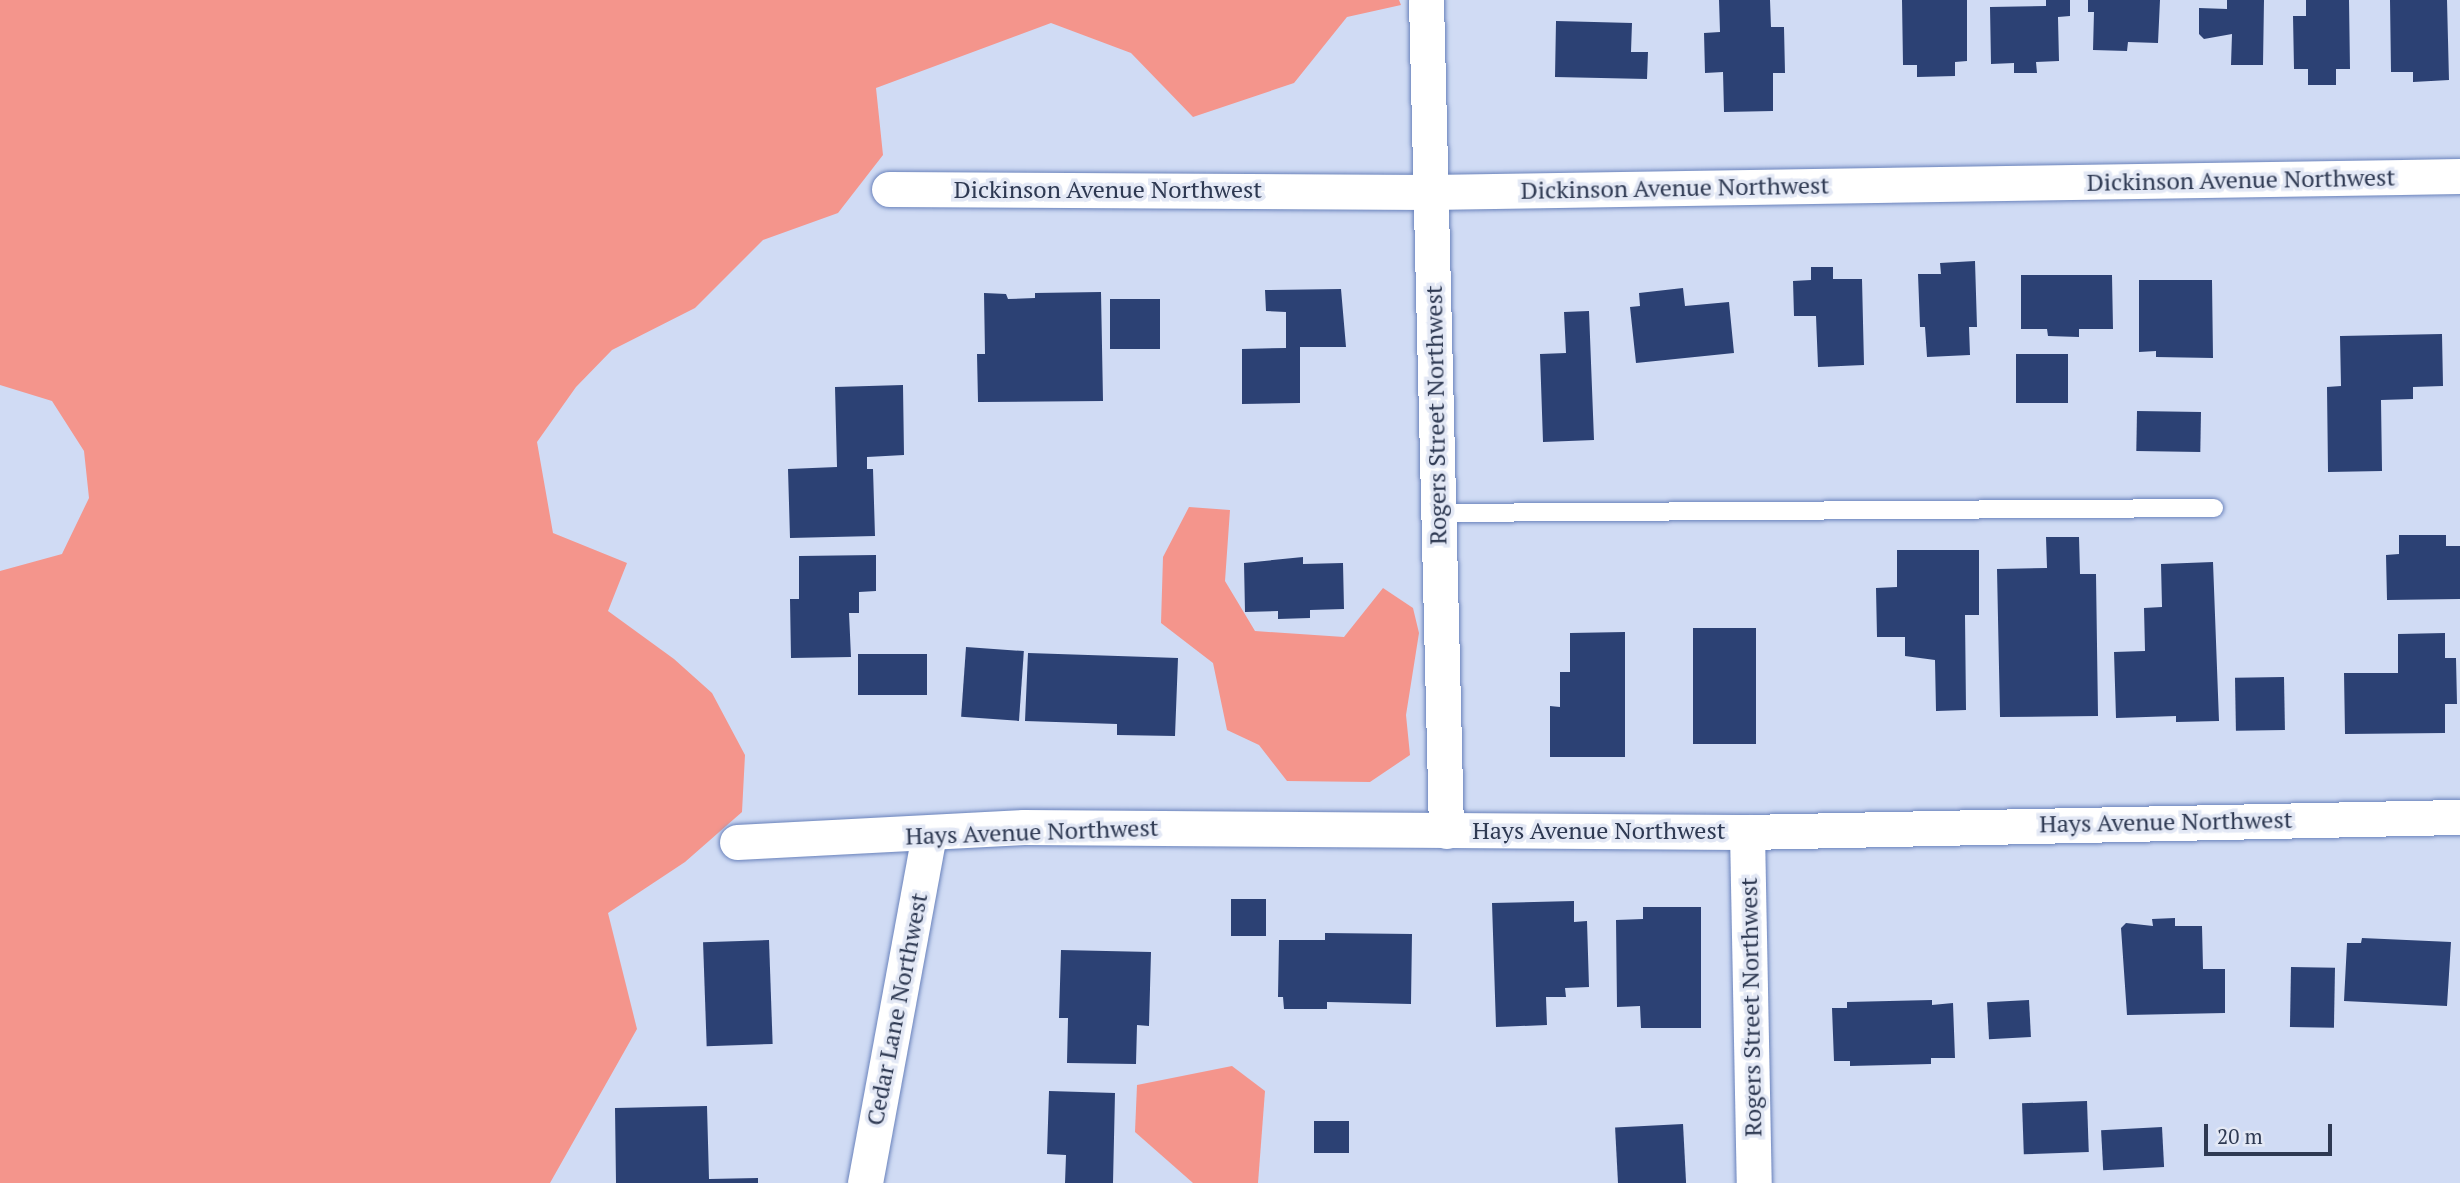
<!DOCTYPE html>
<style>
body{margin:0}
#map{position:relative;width:2460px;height:1183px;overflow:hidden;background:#d0dbf4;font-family:"PT Serif",serif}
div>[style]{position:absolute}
.green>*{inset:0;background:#f4958c}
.building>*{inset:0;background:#2c4174;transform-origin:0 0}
.roads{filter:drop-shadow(0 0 2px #6982bb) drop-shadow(0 0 2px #6982bb)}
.lane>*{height:18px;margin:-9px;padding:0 9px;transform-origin:9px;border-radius:9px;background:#fff}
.street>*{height:35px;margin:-17.5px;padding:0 17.5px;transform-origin:17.5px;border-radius:17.5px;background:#fff}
span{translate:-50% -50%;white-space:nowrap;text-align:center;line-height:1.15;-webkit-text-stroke:7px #e3e8f5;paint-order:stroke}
.street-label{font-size:24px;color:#2e3952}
.scale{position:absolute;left:2204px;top:1124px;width:128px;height:32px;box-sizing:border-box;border:4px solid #2e3952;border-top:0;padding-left:9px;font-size:21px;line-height:24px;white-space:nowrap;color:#2e3952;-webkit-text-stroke:5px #e3e8f5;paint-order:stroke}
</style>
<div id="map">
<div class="green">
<i style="clip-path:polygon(0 0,1399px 0,1401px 5px,1347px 17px,1294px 83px,1193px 117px,1131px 53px,1051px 23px,876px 88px,883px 155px,838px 213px,763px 240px,695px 308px,612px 350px,576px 387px,537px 442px,553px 533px,627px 563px,608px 611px,674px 659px,712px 693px,745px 755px,742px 812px,685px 862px,608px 913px,637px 1029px,550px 1183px,0 1183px,0 571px,62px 554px,89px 498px,84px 451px,52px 401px,0 385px)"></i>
<i style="clip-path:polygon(1189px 507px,1230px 510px,1225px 581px,1255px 631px,1344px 637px,1383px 588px,1413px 608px,1419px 633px,1406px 715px,1410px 755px,1370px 782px,1287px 781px,1259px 745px,1227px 730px,1213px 663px,1161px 623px,1163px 557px)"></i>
<i style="clip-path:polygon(1232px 1066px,1265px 1091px,1258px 1183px,1193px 1183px,1135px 1132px,1137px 1085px)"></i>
</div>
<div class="building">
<i style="clip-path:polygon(1719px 0,1770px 0,1771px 27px,1784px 27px,1785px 73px,1773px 73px,1773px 111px,1724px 112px,1723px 72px,1705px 73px,1704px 33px,1720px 32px)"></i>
<i style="clip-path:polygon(1902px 0,1967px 0,1967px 61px,1955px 62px,1955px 76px,1917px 77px,1917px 65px,1903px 65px)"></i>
<i style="clip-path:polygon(2046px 0,2070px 0,2070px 16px,2058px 17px,2059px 61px,2036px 62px,2037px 73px,2014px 73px,2014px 63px,1991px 64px,1990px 7px,2046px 6px)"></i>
<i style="clip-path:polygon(2088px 0,2160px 0,2158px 43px,2128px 42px,2127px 51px,2093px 50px,2094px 12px,2088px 12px)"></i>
<i style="clip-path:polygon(2227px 0,2264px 0,2263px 65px,2231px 65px,2232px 34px,2204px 39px,2199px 34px,2199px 8px,2227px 9px)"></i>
<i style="clip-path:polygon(2306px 0,2349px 0,2350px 69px,2336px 69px,2336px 85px,2308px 85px,2308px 69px,2294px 69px,2293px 16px,2306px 16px)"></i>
<i style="clip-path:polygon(2390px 0,2447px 0,2449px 80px,2413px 82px,2413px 72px,2391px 72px)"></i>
<i style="clip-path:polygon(1556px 21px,1632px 23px,1631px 52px,1648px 52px,1647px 79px,1555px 77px)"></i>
<i style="clip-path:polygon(1975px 261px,1977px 327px,1969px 327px,1970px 355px,1927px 357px,1925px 327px,1920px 327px,1918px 274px,1941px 274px,1940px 263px)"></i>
<i style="clip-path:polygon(1811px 267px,1833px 267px,1833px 279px,1862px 279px,1864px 365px,1818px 367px,1816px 316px,1794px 316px,1793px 281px,1811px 280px)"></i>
<i style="clip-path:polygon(2021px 275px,2112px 275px,2113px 329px,2079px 329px,2079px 337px,2048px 336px,2047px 329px,2021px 329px)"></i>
<i style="clip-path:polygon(2139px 280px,2212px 280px,2213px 358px,2156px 357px,2156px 351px,2139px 352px)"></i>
<i style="clip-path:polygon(1683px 288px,1685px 306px,1729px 302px,1734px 353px,1636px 363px,1630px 307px,1640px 306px,1639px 293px)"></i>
<i style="clip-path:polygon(1341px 289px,1346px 347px,1300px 347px,1300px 403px,1242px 404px,1242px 349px,1286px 348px,1286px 312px,1266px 311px,1265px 290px)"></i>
<i style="clip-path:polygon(1101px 292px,1103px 401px,978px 402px,977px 354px,985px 354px,984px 293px,1006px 294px,1008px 299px,1035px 298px,1035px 293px)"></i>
<i style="left:1110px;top:299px;width:50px;height:50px"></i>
<i style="clip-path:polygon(1589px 311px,1594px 440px,1543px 442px,1540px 354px,1566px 353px,1564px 312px)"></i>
<i style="clip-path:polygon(2442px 334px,2443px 386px,2413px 387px,2413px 399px,2381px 400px,2382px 471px,2328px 472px,2327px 387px,2341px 386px,2340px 336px)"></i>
<i style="left:2068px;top:354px;width:49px;height:52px;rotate:90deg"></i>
<i style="clip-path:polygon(903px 385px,904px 455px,867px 457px,867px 469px,873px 469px,875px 536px,790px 538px,788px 469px,837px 467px,835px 387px)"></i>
<i style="left:2137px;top:411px;width:64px;height:40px;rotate:1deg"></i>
<i style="clip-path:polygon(2399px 535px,2446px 535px,2446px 546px,2460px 546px,2460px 599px,2387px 600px,2386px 555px,2399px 554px)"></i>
<i style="clip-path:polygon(2046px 537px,2079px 537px,2080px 574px,2096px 574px,2098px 716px,2000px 717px,1997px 569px,2047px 568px)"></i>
<i style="clip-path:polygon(1897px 550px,1979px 550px,1979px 615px,1965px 615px,1966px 710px,1936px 711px,1935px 660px,1905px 656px,1905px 637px,1877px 637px,1876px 588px,1897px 587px)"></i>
<i style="clip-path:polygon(876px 555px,876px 591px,859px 592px,859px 613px,849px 613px,851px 657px,791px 658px,790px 599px,799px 599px,799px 556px)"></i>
<i style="clip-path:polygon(1303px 557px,1303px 564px,1343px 563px,1344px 609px,1310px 610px,1310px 618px,1278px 619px,1278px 611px,1245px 612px,1244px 563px)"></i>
<i style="clip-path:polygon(2213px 562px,2219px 721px,2176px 722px,2176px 716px,2116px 718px,2114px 652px,2145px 651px,2144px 608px,2162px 607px,2161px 564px)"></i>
<i style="left:1693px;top:628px;width:63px;height:116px"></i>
<i style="clip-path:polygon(1625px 632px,1625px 757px,1550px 757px,1550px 706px,1560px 707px,1560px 672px,1570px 672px,1570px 633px)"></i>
<i style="clip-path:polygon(2445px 633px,2445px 658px,2456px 658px,2457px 704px,2445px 704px,2445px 733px,2345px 734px,2344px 673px,2398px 673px,2398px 634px)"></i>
<i style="left:966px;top:647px;width:58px;height:70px;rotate:4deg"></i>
<i style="clip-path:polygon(1028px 653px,1178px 658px,1175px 736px,1117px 735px,1117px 724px,1025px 721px)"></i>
<i style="left:858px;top:654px;width:69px;height:41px"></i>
<i style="left:2284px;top:677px;width:53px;height:49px;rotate:89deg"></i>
<i style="left:1231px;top:899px;width:35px;height:37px"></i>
<i style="clip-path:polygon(1574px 901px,1574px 922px,1587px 921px,1589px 987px,1565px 988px,1566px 997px,1546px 997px,1547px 1025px,1496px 1027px,1492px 903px)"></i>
<i style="clip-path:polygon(1643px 907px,1701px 907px,1701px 1028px,1641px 1028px,1640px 1006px,1617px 1007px,1616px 920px,1643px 919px)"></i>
<i style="clip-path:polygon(2175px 918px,2175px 926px,2202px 926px,2203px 969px,2225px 969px,2225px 1013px,2127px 1015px,2121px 928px,2126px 923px,2153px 926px,2152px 919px)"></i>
<i style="clip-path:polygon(1325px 933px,1412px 934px,1411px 1004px,1327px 1002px,1327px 1009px,1284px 1009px,1283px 997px,1278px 997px,1279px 940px,1325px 940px)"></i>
<i style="clip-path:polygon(2362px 938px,2451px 942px,2447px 1006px,2344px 1001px,2347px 943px,2361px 943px)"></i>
<i style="left:769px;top:940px;width:104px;height:66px;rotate:88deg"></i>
<i style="clip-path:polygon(1061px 950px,1151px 952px,1149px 1026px,1137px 1025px,1136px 1064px,1067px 1063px,1068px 1018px,1059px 1018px)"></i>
<i style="left:2291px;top:967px;width:44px;height:60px;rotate:1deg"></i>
<i style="clip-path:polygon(1932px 1000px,1932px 1005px,1953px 1003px,1955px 1058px,1931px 1058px,1931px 1064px,1850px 1066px,1850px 1061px,1834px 1061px,1832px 1008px,1847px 1008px,1847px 1002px)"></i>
<i style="left:2029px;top:1000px;width:37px;height:42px;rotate:87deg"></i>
<i style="clip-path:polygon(1049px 1091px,1115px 1093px,1113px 1183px,1065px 1183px,1066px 1155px,1047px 1154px)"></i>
<i style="left:2087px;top:1101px;width:51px;height:65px;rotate:88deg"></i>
<i style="clip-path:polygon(707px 1106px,709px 1179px,758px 1178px,758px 1183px,616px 1183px,615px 1108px)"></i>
<i style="left:1314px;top:1121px;width:35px;height:32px"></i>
<i style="left:1683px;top:1124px;width:59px;height:68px;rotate:87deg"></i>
<i style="left:2162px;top:1127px;width:40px;height:61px;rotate:87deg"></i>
</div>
<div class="roads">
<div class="lane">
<i style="left:1438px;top:513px;width:776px;rotate:-0.37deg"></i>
</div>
<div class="street">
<i style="left:1426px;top:0;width:831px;rotate:88.62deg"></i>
<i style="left:889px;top:189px;width:541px;rotate:0.32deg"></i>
<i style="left:1430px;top:192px;width:1030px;rotate:-0.89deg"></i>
<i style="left:1747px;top:832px;width:351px;rotate:88.9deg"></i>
<i style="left:737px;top:842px;width:287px;rotate:-3deg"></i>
<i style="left:1024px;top:827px;width:723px;rotate:0.4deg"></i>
<i style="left:1747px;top:832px;width:713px;rotate:-1.21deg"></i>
<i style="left:865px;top:1183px;width:354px;rotate:-79.6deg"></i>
</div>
</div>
<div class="street-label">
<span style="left:2241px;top:180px;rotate:-1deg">Dickinson Avenue Northwest</span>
<span style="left:1675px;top:188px;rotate:-1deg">Dickinson Avenue Northwest</span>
<span style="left:1108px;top:190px">Dickinson Avenue Northwest</span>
<span style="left:1436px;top:415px;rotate:-91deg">Rogers Street Northwest</span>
<span style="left:2166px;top:822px;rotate:-1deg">Hays Avenue Northwest</span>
<span style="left:1599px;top:831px">Hays Avenue Northwest</span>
<span style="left:1032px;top:832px;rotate:-2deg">Hays Avenue Northwest</span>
<span style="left:1751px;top:1007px;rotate:-91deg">Rogers Street Northwest</span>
<span style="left:897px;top:1009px;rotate:-79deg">Cedar Lane Northwest</span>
</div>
<div class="scale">20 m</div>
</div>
